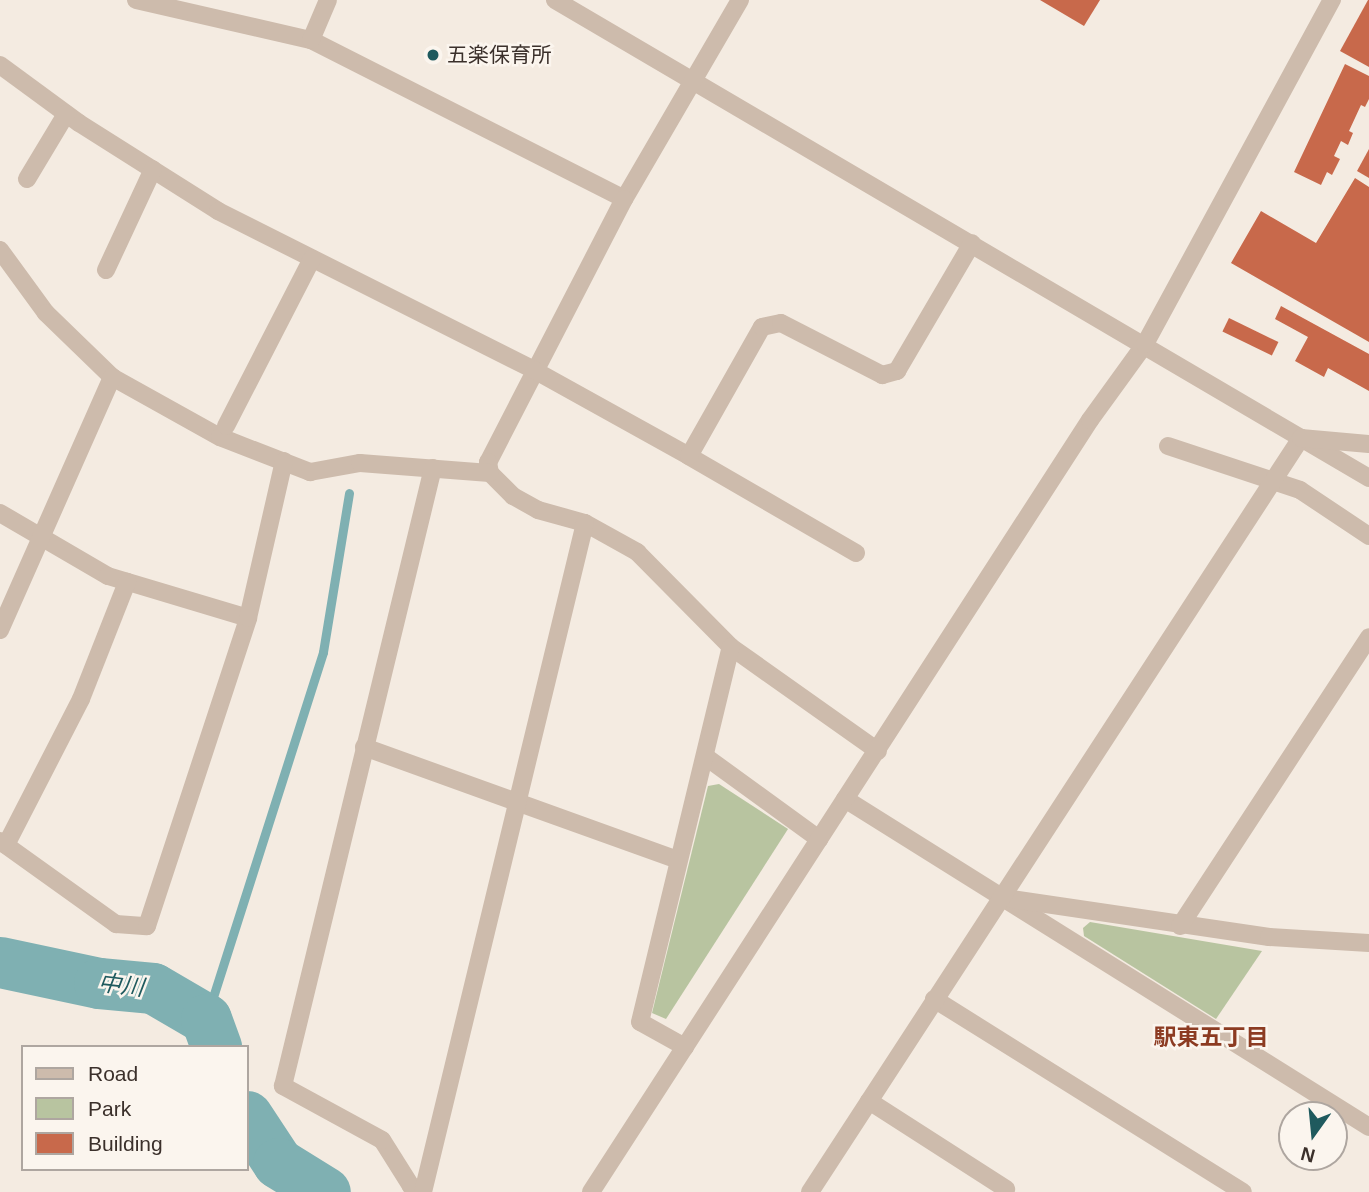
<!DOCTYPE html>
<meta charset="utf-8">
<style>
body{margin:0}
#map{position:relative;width:1369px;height:1192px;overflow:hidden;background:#f4ebe1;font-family:Arial,"Noto Sans JP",sans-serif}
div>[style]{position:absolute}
.green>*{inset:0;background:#b8c4a0}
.stream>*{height:9px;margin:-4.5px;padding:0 4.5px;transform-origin:4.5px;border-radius:4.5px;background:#7fb0b2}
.river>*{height:51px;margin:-25.5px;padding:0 25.5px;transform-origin:25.5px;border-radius:25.5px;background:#7fb0b2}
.building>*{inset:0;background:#c8694b;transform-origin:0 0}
.minor>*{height:18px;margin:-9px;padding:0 9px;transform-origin:9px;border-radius:9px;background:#cdbbac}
.dots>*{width:19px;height:19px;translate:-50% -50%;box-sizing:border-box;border:4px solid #fbf5ee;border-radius:50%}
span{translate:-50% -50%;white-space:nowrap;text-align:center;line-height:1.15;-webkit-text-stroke:5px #fbf5ee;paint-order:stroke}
.poi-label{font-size:21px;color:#3b302b}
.left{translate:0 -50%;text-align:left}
.water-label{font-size:23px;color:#1f5a5e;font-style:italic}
.neighbourhood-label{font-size:23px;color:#8c3b22;font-weight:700}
.legend{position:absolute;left:21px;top:1045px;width:228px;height:126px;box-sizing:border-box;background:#fbf5ee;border:2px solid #aea6a0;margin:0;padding:9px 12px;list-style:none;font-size:21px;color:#3b302b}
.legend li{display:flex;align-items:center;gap:14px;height:35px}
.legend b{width:35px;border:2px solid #aea6a0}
.north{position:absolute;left:1278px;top:1101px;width:70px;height:70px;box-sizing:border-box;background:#fbf5ee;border:2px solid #aea6a0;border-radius:50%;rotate:195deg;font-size:19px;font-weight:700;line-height:28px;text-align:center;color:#3b302b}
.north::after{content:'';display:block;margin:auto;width:24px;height:32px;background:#1f5a5e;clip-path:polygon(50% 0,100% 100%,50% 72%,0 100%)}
</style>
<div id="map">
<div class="green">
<i style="clip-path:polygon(719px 784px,788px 829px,666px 1019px,652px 1013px,708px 786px)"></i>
<i style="clip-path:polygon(1090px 922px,1262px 951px,1216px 1019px,1084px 936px,1083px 928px)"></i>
</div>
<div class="stream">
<i style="left:206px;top:1019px;width:385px;rotate:-72.3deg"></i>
<i style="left:323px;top:652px;width:161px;rotate:-80.7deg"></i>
</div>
<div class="river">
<i style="left:0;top:962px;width:101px;rotate:12deg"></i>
<i style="left:99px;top:983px;width:54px;rotate:5.3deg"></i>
<i style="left:153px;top:988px;width:61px;rotate:30.3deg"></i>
<i style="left:206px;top:1019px;width:30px;rotate:70deg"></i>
<i style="left:247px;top:1116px;width:56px;rotate:56.6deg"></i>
<i style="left:278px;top:1163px;width:55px;rotate:31.7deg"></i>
</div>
<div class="building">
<i style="clip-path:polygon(1040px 0,1100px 0,1084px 26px)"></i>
<i style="clip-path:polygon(1368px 0,1369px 0,1369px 67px,1340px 51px)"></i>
<i style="clip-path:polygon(1345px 64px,1369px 76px,1369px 99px,1365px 107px,1361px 105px,1349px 131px,1353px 133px,1348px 145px,1341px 141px,1334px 156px,1340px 159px,1332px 175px,1327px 172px,1321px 185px,1294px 172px)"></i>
<i style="clip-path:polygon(1369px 149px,1369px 178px,1357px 171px)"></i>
<i style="clip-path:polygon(1355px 178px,1369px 187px,1369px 342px,1231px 263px,1261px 211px,1316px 243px)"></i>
<i style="clip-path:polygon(1281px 306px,1369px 354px,1369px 391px,1328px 368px,1324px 377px,1295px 361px,1308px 337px,1275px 319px)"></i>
<i style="left:1229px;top:318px;width:55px;height:15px;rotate:26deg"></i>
</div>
<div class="minor">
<i style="left:136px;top:0;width:180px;rotate:12.9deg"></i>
<i style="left:311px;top:40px;width:351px;rotate:26.9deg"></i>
<i style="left:555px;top:0;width:944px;rotate:30.42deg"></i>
<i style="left:740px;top:0;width:230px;rotate:120.2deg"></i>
<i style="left:624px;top:199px;width:296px;rotate:117.3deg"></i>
<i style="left:488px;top:462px;width:11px;rotate:80deg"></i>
<i style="left:490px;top:473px;width:33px;rotate:45deg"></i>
<i style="left:513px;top:496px;width:29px;rotate:29deg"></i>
<i style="left:538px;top:510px;width:49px;rotate:15.5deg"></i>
<i style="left:585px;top:523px;width:60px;rotate:29.1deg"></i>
<i style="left:637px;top:552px;width:134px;rotate:45.3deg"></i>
<i style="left:731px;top:647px;width:180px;rotate:35.3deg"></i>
<i style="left:311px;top:40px;width:43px;rotate:-67deg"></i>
<i style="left:0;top:65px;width:98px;rotate:36.3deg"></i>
<i style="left:79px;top:123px;width:165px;rotate:32.3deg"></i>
<i style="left:218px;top:211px;width:354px;rotate:26.7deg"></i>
<i style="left:534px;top:370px;width:177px;rotate:29deg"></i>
<i style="left:27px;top:179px;width:76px;rotate:-59deg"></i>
<i style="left:0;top:250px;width:78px;rotate:53.9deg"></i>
<i style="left:46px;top:313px;width:92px;rotate:44.1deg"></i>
<i style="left:112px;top:377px;width:124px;rotate:29.1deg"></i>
<i style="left:220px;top:437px;width:97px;rotate:21.3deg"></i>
<i style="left:310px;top:472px;width:51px;rotate:-10.2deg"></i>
<i style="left:360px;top:463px;width:130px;rotate:4.4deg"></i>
<i style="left:106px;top:270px;width:111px;rotate:-65deg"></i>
<i style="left:226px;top:426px;width:188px;rotate:-62.8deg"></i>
<i style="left:1168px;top:446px;width:139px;rotate:18.4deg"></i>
<i style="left:1300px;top:490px;width:83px;rotate:33.7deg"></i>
<i style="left:0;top:513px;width:125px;rotate:30.3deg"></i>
<i style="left:108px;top:576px;width:146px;rotate:16.7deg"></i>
<i style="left:856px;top:553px;width:193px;rotate:-149.9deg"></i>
<i style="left:689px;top:456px;width:148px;rotate:-60.5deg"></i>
<i style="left:762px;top:327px;width:19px;rotate:-12deg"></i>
<i style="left:781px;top:323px;width:114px;rotate:27.2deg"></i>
<i style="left:882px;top:375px;width:16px;rotate:-15deg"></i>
<i style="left:897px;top:371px;width:148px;rotate:-59.6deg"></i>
<i style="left:0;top:630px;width:277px;rotate:-66.1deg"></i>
<i style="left:364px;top:747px;width:334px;rotate:19.8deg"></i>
<i style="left:706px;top:757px;width:140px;rotate:36deg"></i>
<i style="left:845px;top:799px;width:618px;rotate:32.04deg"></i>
<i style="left:0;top:841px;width:143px;rotate:35.6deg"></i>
<i style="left:116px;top:924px;width:31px;rotate:4deg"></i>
<i style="left:147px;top:926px;width:324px;rotate:-71.8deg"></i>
<i style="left:248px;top:618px;width:161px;rotate:-77.1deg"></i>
<i style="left:6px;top:845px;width:164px;rotate:-62.8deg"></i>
<i style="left:81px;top:699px;width:126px;rotate:-68.5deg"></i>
<i style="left:1012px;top:899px;width:260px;rotate:8.4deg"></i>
<i style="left:1269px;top:937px;width:100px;rotate:3.4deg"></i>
<i style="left:1180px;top:926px;width:345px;rotate:-56.8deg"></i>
<i style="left:934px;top:999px;width:364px;rotate:32deg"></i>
<i style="left:685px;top:1047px;width:51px;rotate:-150.9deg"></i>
<i style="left:640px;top:1022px;width:386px;rotate:-76.4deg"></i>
<i style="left:869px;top:1101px;width:163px;rotate:32.7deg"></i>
<i style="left:421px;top:1192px;width:12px;rotate:-149deg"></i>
<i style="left:411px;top:1186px;width:54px;rotate:-122.2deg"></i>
<i style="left:382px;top:1140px;width:113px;rotate:-151.4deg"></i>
<i style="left:283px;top:1086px;width:636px;rotate:-76.36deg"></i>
<i style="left:423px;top:1192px;width:688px;rotate:-76.39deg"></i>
<i style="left:591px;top:1192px;width:919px;rotate:-57.12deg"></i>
<i style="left:1090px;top:420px;width:94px;rotate:-54.1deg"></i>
<i style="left:1145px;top:344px;width:392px;rotate:-61.5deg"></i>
<i style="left:810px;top:1192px;width:900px;rotate:-56.93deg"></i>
<i style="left:1301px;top:438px;width:68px;rotate:5deg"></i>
</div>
<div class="dots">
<i style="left:433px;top:55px;background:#1f5a5e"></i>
</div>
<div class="poi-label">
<span class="left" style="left:447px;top:55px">五楽保育所</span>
</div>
<div class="water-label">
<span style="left:121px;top:985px;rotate:7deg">中川</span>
</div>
<div class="neighbourhood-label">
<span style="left:1211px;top:1037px">駅東五丁目</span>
</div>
<ul class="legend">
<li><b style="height:9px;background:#cdbbac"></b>Road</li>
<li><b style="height:19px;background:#b8c4a0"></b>Park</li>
<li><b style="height:19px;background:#c8694b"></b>Building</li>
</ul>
<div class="north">N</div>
</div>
